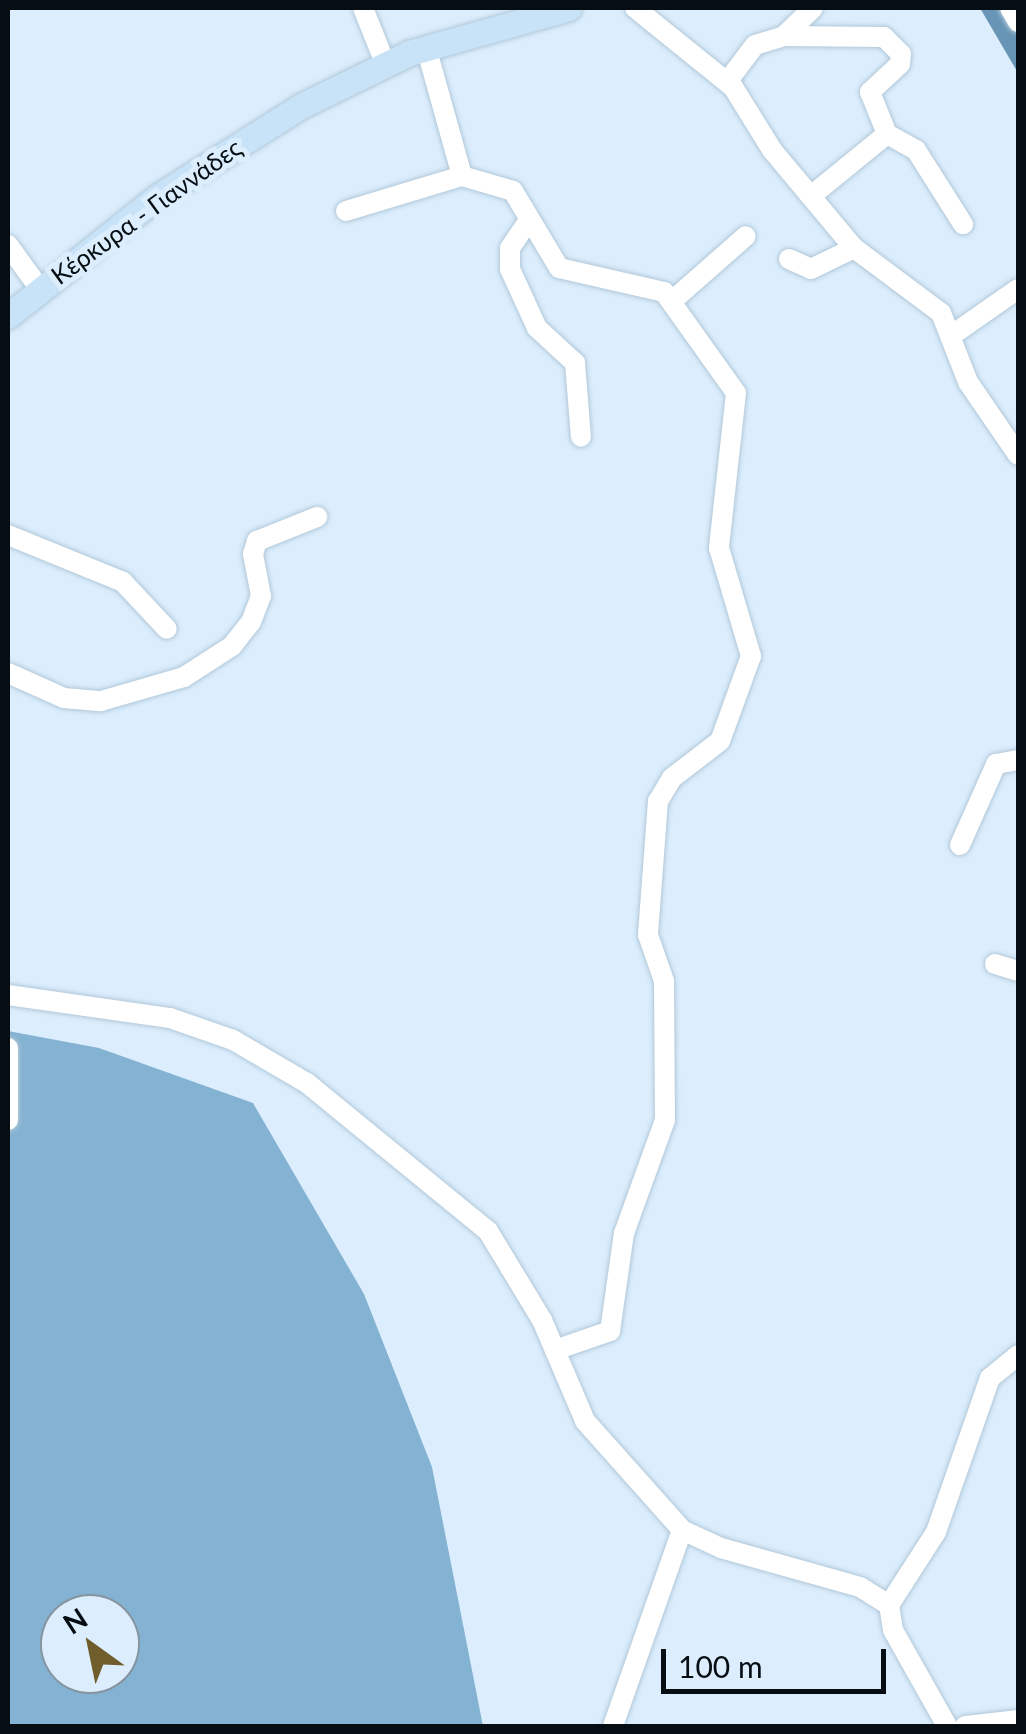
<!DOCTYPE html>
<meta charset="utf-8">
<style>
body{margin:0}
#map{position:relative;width:1026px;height:1734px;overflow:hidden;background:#dceefd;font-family:Lato,sans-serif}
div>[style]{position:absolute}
.forest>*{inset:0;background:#84b2d2}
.water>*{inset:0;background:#6895b5}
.roads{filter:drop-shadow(0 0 2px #b1c8d9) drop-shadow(0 0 2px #b1c8d9)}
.minor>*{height:20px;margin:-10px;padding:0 10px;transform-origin:10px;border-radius:10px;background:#fff}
.major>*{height:25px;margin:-12.5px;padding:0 12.5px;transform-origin:12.5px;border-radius:12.5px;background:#c8e3f7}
span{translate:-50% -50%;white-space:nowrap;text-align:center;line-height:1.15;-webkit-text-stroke:10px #dceefd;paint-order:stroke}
.street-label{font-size:25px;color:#060d13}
.frame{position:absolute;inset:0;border:10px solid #060d13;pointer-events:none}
.north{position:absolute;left:40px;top:1594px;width:100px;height:100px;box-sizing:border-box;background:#dceefd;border:2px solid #86949f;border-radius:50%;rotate:327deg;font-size:28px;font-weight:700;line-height:40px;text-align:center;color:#060d13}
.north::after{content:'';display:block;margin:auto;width:35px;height:45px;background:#6f5e2c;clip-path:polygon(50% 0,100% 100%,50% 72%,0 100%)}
.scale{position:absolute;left:661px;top:1649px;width:225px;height:45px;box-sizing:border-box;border:5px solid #060d13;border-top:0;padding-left:12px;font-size:30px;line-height:35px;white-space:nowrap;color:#060d13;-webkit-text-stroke:8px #dceefd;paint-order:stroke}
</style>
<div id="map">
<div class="forest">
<i style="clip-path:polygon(evenodd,8px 1031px,99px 1048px,253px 1103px,364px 1294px,432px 1467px,483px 1726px,8px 1726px,8px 1031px,60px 1614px,120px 1614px,120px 1674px,60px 1674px,60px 1614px)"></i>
</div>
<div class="water">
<i style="clip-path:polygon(980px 8px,1005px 8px,1018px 32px,1018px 73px)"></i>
</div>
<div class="roads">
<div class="minor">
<i style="left:363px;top:8px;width:59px;rotate:68.2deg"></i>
<i style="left:635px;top:8px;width:126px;rotate:38.9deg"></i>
<i style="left:733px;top:87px;width:74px;rotate:58.2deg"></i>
<i style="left:772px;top:150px;width:128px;rotate:50.1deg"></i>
<i style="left:854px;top:248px;width:109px;rotate:36.8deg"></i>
<i style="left:941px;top:313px;width:74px;rotate:68.6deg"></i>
<i style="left:968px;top:382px;width:88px;rotate:55.6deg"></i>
<i style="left:1010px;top:8px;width:16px;rotate:60deg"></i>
<i style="left:784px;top:36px;width:100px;rotate:0.6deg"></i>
<i style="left:884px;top:37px;width:24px;rotate:45deg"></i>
<i style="left:901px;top:54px;width:10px;rotate:96deg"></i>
<i style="left:900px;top:64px;width:41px;rotate:137deg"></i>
<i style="left:870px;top:92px;width:45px;rotate:68deg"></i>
<i style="left:887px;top:134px;width:98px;rotate:140.8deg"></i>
<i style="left:426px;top:47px;width:134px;rotate:74.4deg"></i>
<i style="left:462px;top:176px;width:53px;rotate:16.4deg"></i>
<i style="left:513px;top:191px;width:90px;rotate:59.1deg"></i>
<i style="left:559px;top:268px;width:108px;rotate:12.9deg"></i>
<i style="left:664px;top:292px;width:124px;rotate:54.5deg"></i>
<i style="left:736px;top:393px;width:156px;rotate:96.3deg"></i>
<i style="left:719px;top:548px;width:113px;rotate:73.5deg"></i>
<i style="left:751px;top:656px;width:90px;rotate:110deg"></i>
<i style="left:720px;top:741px;width:61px;rotate:142.4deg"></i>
<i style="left:672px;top:778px;width:27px;rotate:121deg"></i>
<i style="left:658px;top:801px;width:134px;rotate:94.3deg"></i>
<i style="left:648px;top:935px;width:49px;rotate:70.8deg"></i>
<i style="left:664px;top:981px;width:139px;rotate:89.6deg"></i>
<i style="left:665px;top:1120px;width:120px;rotate:109.9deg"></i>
<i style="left:624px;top:1233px;width:99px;rotate:98.1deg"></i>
<i style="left:610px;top:1331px;width:58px;rotate:160.9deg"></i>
<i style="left:727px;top:82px;width:46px;rotate:-52.9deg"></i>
<i style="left:755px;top:45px;width:30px;rotate:-17deg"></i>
<i style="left:784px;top:36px;width:40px;rotate:-44deg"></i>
<i style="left:887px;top:134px;width:33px;rotate:29deg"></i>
<i style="left:916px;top:150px;width:88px;rotate:57.6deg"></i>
<i style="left:346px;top:211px;width:121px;rotate:-16.8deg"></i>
<i style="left:529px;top:220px;width:34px;rotate:124deg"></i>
<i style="left:510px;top:248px;width:21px;rotate:90deg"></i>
<i style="left:510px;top:269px;width:65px;rotate:65.4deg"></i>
<i style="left:537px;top:328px;width:52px;rotate:42.6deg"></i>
<i style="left:575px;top:363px;width:74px;rotate:85.4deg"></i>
<i style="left:8px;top:245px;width:54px;rotate:54deg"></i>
<i style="left:789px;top:259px;width:24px;rotate:24deg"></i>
<i style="left:811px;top:269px;width:48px;rotate:-26deg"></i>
<i style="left:672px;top:301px;width:98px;rotate:-41.3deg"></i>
<i style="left:952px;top:335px;width:80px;rotate:-34.9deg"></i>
<i style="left:8px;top:535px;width:124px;rotate:22.2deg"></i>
<i style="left:123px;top:582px;width:64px;rotate:46.9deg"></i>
<i style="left:8px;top:673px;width:61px;rotate:24.1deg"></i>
<i style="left:64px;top:698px;width:37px;rotate:5deg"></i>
<i style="left:101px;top:701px;width:86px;rotate:-16.1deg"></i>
<i style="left:184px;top:677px;width:57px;rotate:-32.9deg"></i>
<i style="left:232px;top:646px;width:31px;rotate:-52deg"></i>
<i style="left:251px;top:622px;width:28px;rotate:-69deg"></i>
<i style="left:261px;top:596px;width:43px;rotate:-100.8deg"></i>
<i style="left:253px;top:554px;width:14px;rotate:-73deg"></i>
<i style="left:257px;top:541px;width:65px;rotate:-21.8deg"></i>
<i style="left:960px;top:845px;width:89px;rotate:-66deg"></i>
<i style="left:996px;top:764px;width:22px;rotate:-10deg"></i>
<i style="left:995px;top:964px;width:24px;rotate:17deg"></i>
<i style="left:8px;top:995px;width:164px;rotate:8.1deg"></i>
<i style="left:170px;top:1018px;width:67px;rotate:19.2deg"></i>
<i style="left:233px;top:1040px;width:86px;rotate:30.2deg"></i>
<i style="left:307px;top:1083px;width:234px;rotate:39.3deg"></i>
<i style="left:488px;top:1231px;width:104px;rotate:58.8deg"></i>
<i style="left:542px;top:1320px;width:110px;rotate:66.9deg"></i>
<i style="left:585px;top:1421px;width:146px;rotate:48.3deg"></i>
<i style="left:682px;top:1530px;width:43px;rotate:24.8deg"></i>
<i style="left:721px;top:1548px;width:144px;rotate:15.7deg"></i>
<i style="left:860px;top:1587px;width:34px;rotate:32deg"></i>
<i style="left:8px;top:1048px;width:72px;rotate:90deg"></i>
<i style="left:613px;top:1726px;width:208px;rotate:-70.6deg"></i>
<i style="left:947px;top:1726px;width:110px;rotate:-119.4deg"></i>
<i style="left:893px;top:1630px;width:25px;rotate:-99deg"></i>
<i style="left:889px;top:1605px;width:87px;rotate:-57.2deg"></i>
<i style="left:936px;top:1532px;width:163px;rotate:-70.7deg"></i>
<i style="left:990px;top:1378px;width:36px;rotate:-39deg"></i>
<i style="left:965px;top:1726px;width:53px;rotate:-6.5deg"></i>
</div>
<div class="major">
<i style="left:8px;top:316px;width:191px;rotate:-38.6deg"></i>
<i style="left:157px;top:197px;width:170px;rotate:-32.3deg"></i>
<i style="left:301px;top:106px;width:120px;rotate:-26.1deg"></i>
<i style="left:409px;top:53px;width:166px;rotate:-15.7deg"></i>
</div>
</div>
<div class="street-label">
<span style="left:146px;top:211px;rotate:-36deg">Κέρκυρα - Γιαννάδες</span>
</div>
<div class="frame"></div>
<div class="north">N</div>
<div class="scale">100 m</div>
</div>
